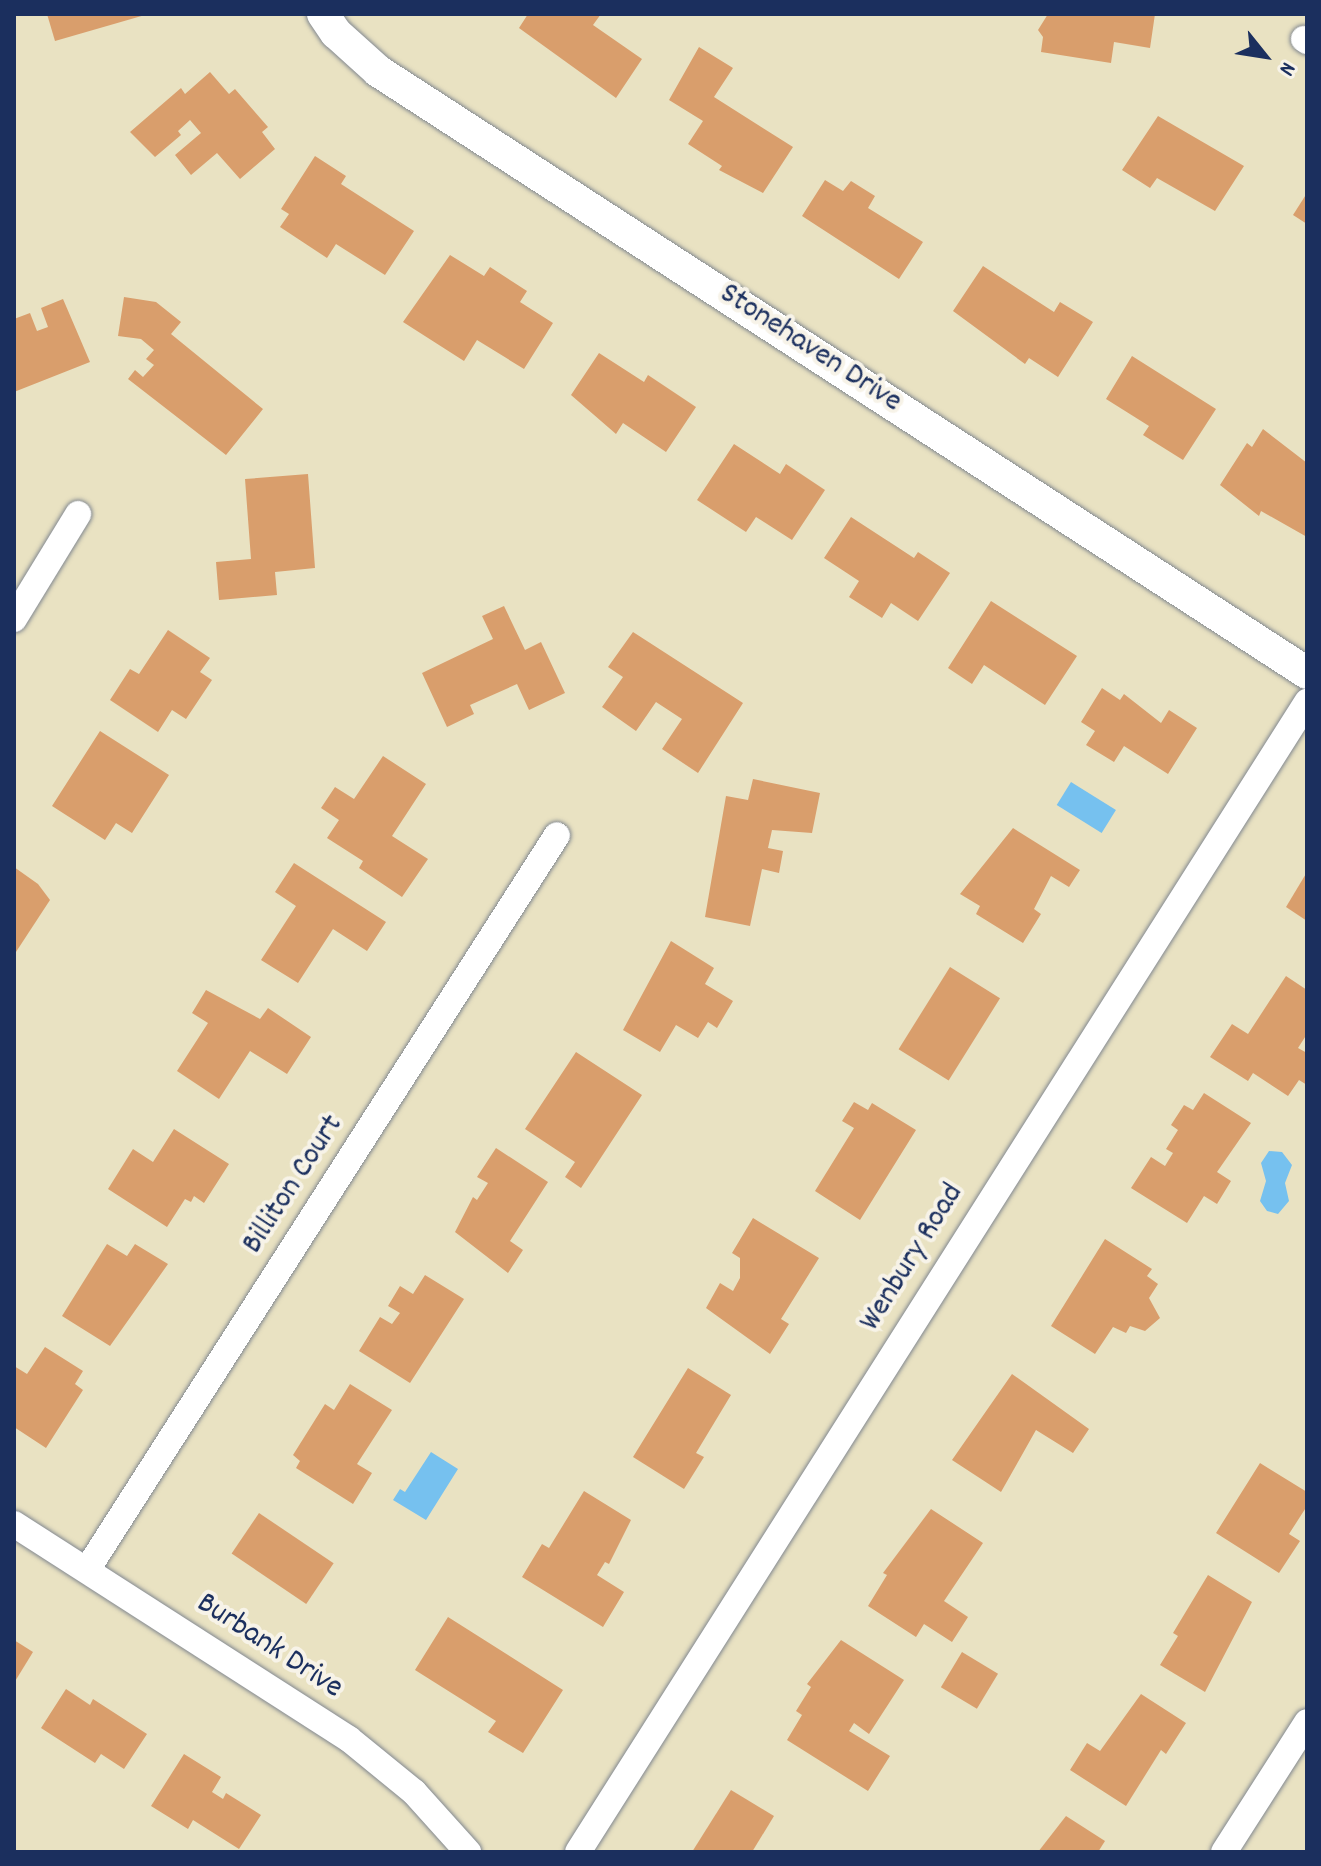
<!DOCTYPE html>
<style>
body{margin:0}
#map{position:relative;width:1321px;height:1866px;overflow:hidden;background:#e9e2c2;font-family:Dekko,sans-serif}
div>[style]{position:absolute}
.water>*{inset:0;background:#76c1ef;transform-origin:0 0}
.building>*{inset:0;background:#d99e6c;transform-origin:0 0}
.roads{filter:drop-shadow(0 0 2px #828890) drop-shadow(0 0 2px #828890)}
.minor>*{height:26px;margin:-13px;padding:0 13px;transform-origin:13px;border-radius:13px;background:#fff}
.tertiary>*{height:32px;margin:-16px;padding:0 16px;transform-origin:16px;border-radius:16px;background:#fff}
span{translate:-50% -50%;white-space:nowrap;text-align:center;line-height:1.15;-webkit-text-stroke:8px #f7f3e8;paint-order:stroke}
.street-label{font-size:32px;color:#1b2f5e}
.frame{position:absolute;inset:0;border:16px solid #1b2f5e;pointer-events:none}
.north{position:absolute;left:1225px;top:16px;width:80px;height:80px;-webkit-text-stroke:6px #f7f3e8;paint-order:stroke;rotate:120deg;font-size:22px;font-weight:700;line-height:32px;text-align:center;color:#1b2f5e}
.north::after{content:'';display:block;margin:auto;width:28px;height:36px;background:#1b2f5e;clip-path:polygon(50% 0,100% 100%,50% 72%,0 100%)}
</style>
<div id="map">
<div class="water">
<i style="left:1071px;top:782px;width:53px;height:27px;rotate:32deg"></i>
<i style="clip-path:polygon(1269px 1151px,1282px 1152px,1292px 1165px,1285px 1183px,1289px 1201px,1278px 1214px,1267px 1211px,1260px 1201px,1266px 1181px,1261px 1163px)"></i>
<i style="clip-path:polygon(431px 1452px,458px 1469px,426px 1520px,393px 1500px,400px 1489px,405px 1492px)"></i>
</div>
<div class="building">
<i style="clip-path:polygon(47px 14px,144px 14px,145px 15px,55px 41px)"></i>
<i style="clip-path:polygon(528px 14px,601px 14px,593px 25px,642px 59px,616px 98px,519px 28px)"></i>
<i style="clip-path:polygon(1048px 14px,1155px 14px,1150px 48px,1114px 42px,1111px 63px,1041px 52px,1043px 37px,1038px 30px)"></i>
<i style="clip-path:polygon(699px 47px,733px 68px,714px 97px,793px 147px,763px 193px,719px 170px,722px 166px,688px 144px,703px 121px,669px 100px)"></i>
<i style="clip-path:polygon(210px 72px,229px 94px,235px 89px,268px 127px,262px 132px,275px 149px,240px 179px,217px 153px,191px 175px,175px 155px,201px 133px,190px 120px,178px 131px,181px 135px,155px 157px,130px 132px,181px 88px,185px 94px)"></i>
<i style="clip-path:polygon(1158px 116px,1244px 166px,1215px 211px,1157px 178px,1150px 188px,1122px 170px)"></i>
<i style="clip-path:polygon(315px 156px,346px 176px,341px 184px,414px 231px,385px 275px,336px 244px,327px 258px,280px 227px,289px 214px,281px 209px)"></i>
<i style="clip-path:polygon(825px 180px,843px 191px,851px 181px,875px 196px,868px 208px,923px 242px,899px 279px,802px 216px)"></i>
<i style="clip-path:polygon(1307px 193px,1307px 224px,1293px 215px)"></i>
<i style="clip-path:polygon(450px 255px,484px 276px,490px 267px,527px 291px,520px 302px,553px 323px,524px 369px,477px 340px,464px 361px,403px 322px)"></i>
<i style="clip-path:polygon(983px 266px,1054px 312px,1060px 302px,1093px 322px,1058px 377px,1029px 358px,1025px 364px,953px 311px)"></i>
<i style="clip-path:polygon(124px 297px,156px 302px,181px 322px,171px 334px,263px 409px,226px 455px,128px 379px,135px 370px,143px 377px,154px 365px,146px 359px,154px 350px,141px 339px,118px 336px)"></i>
<i style="clip-path:polygon(63px 299px,90px 362px,14px 392px,14px 319px,30px 313px,37px 331px,48px 327px,41px 308px)"></i>
<i style="clip-path:polygon(599px 353px,644px 382px,648px 375px,696px 407px,666px 452px,623px 423px,616px 434px,571px 395px)"></i>
<i style="clip-path:polygon(1132px 356px,1216px 409px,1183px 460px,1143px 435px,1149px 426px,1106px 399px)"></i>
<i style="clip-path:polygon(1263px 429px,1307px 463px,1307px 537px,1261px 511px,1259px 516px,1220px 485px,1247px 443px,1252px 447px)"></i>
<i style="clip-path:polygon(734px 444px,780px 474px,786px 464px,825px 490px,792px 540px,756px 517px,746px 532px,697px 500px)"></i>
<i style="clip-path:polygon(308px 474px,315px 568px,275px 572px,277px 595px,219px 600px,216px 562px,251px 559px,245px 479px)"></i>
<i style="clip-path:polygon(851px 517px,914px 558px,918px 552px,950px 573px,918px 621px,891px 603px,882px 618px,849px 597px,859px 581px,824px 558px)"></i>
<i style="clip-path:polygon(991px 601px,1077px 656px,1045px 705px,984px 665px,972px 684px,948px 668px)"></i>
<i style="clip-path:polygon(504px 606px,525px 650px,541px 642px,565px 693px,529px 710px,517px 684px,470px 705px,474px 714px,447px 727px,422px 673px,493px 639px,482px 616px)"></i>
<i style="clip-path:polygon(168px 630px,210px 658px,200px 672px,212px 680px,186px 719px,172px 710px,158px 732px,110px 700px,130px 669px,139px 674px)"></i>
<i style="clip-path:polygon(633px 632px,743px 703px,698px 773px,662px 749px,682px 719px,656px 702px,636px 731px,602px 707px,623px 677px,608px 667px)"></i>
<i style="clip-path:polygon(1102px 688px,1120px 700px,1124px 694px,1161px 723px,1169px 710px,1197px 728px,1168px 774px,1124px 746px,1114px 762px,1086px 745px,1095px 731px,1081px 722px)"></i>
<i style="clip-path:polygon(100px 731px,169px 775px,132px 833px,116px 823px,105px 840px,52px 806px)"></i>
<i style="clip-path:polygon(383px 756px,426px 784px,392px 836px,428px 859px,402px 897px,359px 868px,363px 861px,327px 838px,339px 820px,321px 808px,335px 787px,354px 799px)"></i>
<i style="clip-path:polygon(753px 779px,820px 793px,812px 833px,772px 830px,768px 848px,783px 851px,779px 873px,762px 869px,750px 926px,705px 917px,726px 796px,748px 800px)"></i>
<i style="clip-path:polygon(1013px 828px,1080px 870px,1069px 887px,1051px 876px,1034px 909px,1041px 914px,1023px 943px,976px 914px,980px 906px,960px 894px)"></i>
<i style="clip-path:polygon(294px 863px,386px 922px,367px 951px,333px 929px,298px 983px,261px 960px,296px 906px,275px 892px)"></i>
<i style="clip-path:polygon(14px 867px,38px 884px,50px 900px,14px 955px)"></i>
<i style="clip-path:polygon(1307px 872px,1307px 921px,1286px 907px)"></i>
<i style="clip-path:polygon(671px 941px,714px 968px,705px 984px,733px 1001px,717px 1028px,708px 1022px,698px 1038px,676px 1025px,660px 1052px,623px 1030px)"></i>
<i style="left:950px;top:967px;width:59px;height:97px;rotate:32deg"></i>
<i style="clip-path:polygon(1286px 976px,1307px 990px,1307px 1034px,1298px 1048px,1307px 1053px,1307px 1085px,1299px 1080px,1288px 1096px,1253px 1073px,1248px 1081px,1210px 1057px,1232px 1024px,1248px 1034px)"></i>
<i style="clip-path:polygon(206px 990px,260px 1019px,268px 1008px,311px 1037px,287px 1074px,250px 1051px,219px 1099px,177px 1071px,208px 1023px,192px 1013px)"></i>
<i style="clip-path:polygon(576px 1052px,642px 1095px,581px 1188px,565px 1177px,575px 1162px,525px 1129px)"></i>
<i style="clip-path:polygon(1204px 1093px,1251px 1123px,1217px 1172px,1231px 1181px,1217px 1204px,1204px 1196px,1187px 1223px,1131px 1188px,1151px 1157px,1165px 1166px,1173px 1153px,1166px 1149px,1178px 1130px,1171px 1125px,1184px 1105px,1193px 1110px)"></i>
<i style="clip-path:polygon(854px 1102px,868px 1110px,872px 1103px,916px 1130px,860px 1220px,815px 1191px,854px 1128px,842px 1121px)"></i>
<i style="clip-path:polygon(174px 1129px,229px 1164px,204px 1203px,194px 1196px,191px 1202px,185px 1199px,167px 1227px,108px 1189px,133px 1149px,153px 1162px)"></i>
<i style="clip-path:polygon(496px 1148px,548px 1182px,510px 1241px,523px 1250px,508px 1273px,455px 1232px,473px 1197px,477px 1200px,488px 1183px,477px 1177px)"></i>
<i style="clip-path:polygon(753px 1218px,819px 1258px,781px 1319px,789px 1324px,770px 1354px,706px 1308px,720px 1283px,733px 1291px,740px 1278px,740px 1258px,732px 1253px)"></i>
<i style="clip-path:polygon(1105px 1239px,1152px 1269px,1147px 1276px,1158px 1284px,1149px 1298px,1160px 1318px,1145px 1331px,1130px 1326px,1126px 1333px,1113px 1327px,1095px 1354px,1051px 1326px)"></i>
<i style="clip-path:polygon(107px 1244px,127px 1256px,135px 1244px,168px 1264px,110px 1346px,62px 1316px)"></i>
<i style="clip-path:polygon(425px 1275px,464px 1299px,410px 1383px,359px 1351px,380px 1317px,392px 1324px,400px 1313px,388px 1306px,400px 1286px,413px 1294px)"></i>
<i style="clip-path:polygon(45px 1347px,83px 1371px,75px 1384px,83px 1390px,46px 1448px,14px 1427px,14px 1366px,27px 1374px)"></i>
<i style="clip-path:polygon(688px 1368px,731px 1395px,696px 1453px,704px 1457px,684px 1489px,633px 1457px)"></i>
<i style="clip-path:polygon(1012px 1374px,1089px 1429px,1073px 1453px,1036px 1430px,1001px 1492px,952px 1460px)"></i>
<i style="clip-path:polygon(350px 1384px,392px 1410px,357px 1464px,372px 1473px,353px 1504px,296px 1468px,300px 1461px,293px 1455px,325px 1404px,334px 1410px)"></i>
<i style="clip-path:polygon(1260px 1463px,1307px 1492px,1307px 1506px,1289px 1534px,1300px 1541px,1279px 1573px,1216px 1533px)"></i>
<i style="clip-path:polygon(584px 1491px,631px 1520px,609px 1564px,605px 1562px,597px 1575px,624px 1592px,603px 1627px,522px 1577px,542px 1544px,549px 1548px)"></i>
<i style="clip-path:polygon(931px 1509px,983px 1543px,944px 1601px,968px 1617px,952px 1642px,924px 1624px,916px 1637px,868px 1606px,887px 1575px,883px 1573px)"></i>
<i style="left:259px;top:1513px;width:90px;height:49px;rotate:34deg"></i>
<i style="clip-path:polygon(1208px 1575px,1252px 1602px,1205px 1692px,1160px 1665px,1178px 1636px,1173px 1633px)"></i>
<i style="clip-path:polygon(448px 1617px,563px 1690px,523px 1753px,488px 1732px,496px 1721px,415px 1670px)"></i>
<i style="clip-path:polygon(14px 1640px,33px 1652px,14px 1683px)"></i>
<i style="clip-path:polygon(841px 1640px,904px 1680px,869px 1734px,854px 1723px,849px 1731px,890px 1756px,868px 1791px,787px 1740px,802px 1715px,796px 1711px,811px 1687px,807px 1684px)"></i>
<i style="left:962px;top:1652px;width:42px;height:41px;rotate:31deg"></i>
<i style="clip-path:polygon(66px 1689px,90px 1705px,93px 1699px,147px 1734px,124px 1769px,101px 1754px,95px 1763px,41px 1728px)"></i>
<i style="clip-path:polygon(1141px 1694px,1186px 1723px,1166px 1754px,1161px 1750px,1126px 1806px,1070px 1770px,1087px 1743px,1100px 1751px)"></i>
<i style="clip-path:polygon(184px 1754px,221px 1777px,212px 1792px,223px 1799px,226px 1793px,261px 1815px,239px 1849px,193px 1820px,188px 1829px,151px 1806px)"></i>
<i style="clip-path:polygon(731px 1790px,774px 1816px,752px 1852px,692px 1852px)"></i>
<i style="clip-path:polygon(1066px 1816px,1105px 1841px,1098px 1852px,1038px 1852px)"></i>
</div>
<div class="roads">
<div class="minor">
<i style="left:1304px;top:39px;width:4px;rotate:34deg"></i>
<i style="left:14px;top:619px;width:123px;rotate:-58.6deg"></i>
<i style="left:14px;top:1524px;width:398px;rotate:32.7deg"></i>
<i style="left:349px;top:1739px;width:84px;rotate:39.2deg"></i>
<i style="left:414px;top:1792px;width:81px;rotate:48deg"></i>
<i style="left:87px;top:1570px;width:872px;rotate:-57.4deg"></i>
<i style="left:578px;top:1852px;width:1362px;rotate:-57.63deg"></i>
<i style="left:1224px;top:1852px;width:154px;rotate:-57.4deg"></i>
</div>
<div class="tertiary">
<i style="left:323px;top:14px;width:23px;rotate:56deg"></i>
<i style="left:336px;top:33px;width:57px;rotate:42.1deg"></i>
<i style="left:378px;top:71px;width:1107px;rotate:32.94deg"></i>
</div>
</div>
<div class="street-label">
<span style="left:810px;top:349px;rotate:33deg">Stonehaven Drive</span>
<span style="left:294px;top:1185px;rotate:-57deg">Billiton Court</span>
<span style="left:913px;top:1258px;rotate:-58deg">Wenbury Road</span>
<span style="left:269px;top:1647px;rotate:33deg">Burbank Drive</span>
</div>
<div class="frame"></div>
<div class="north">N</div>
</div>
